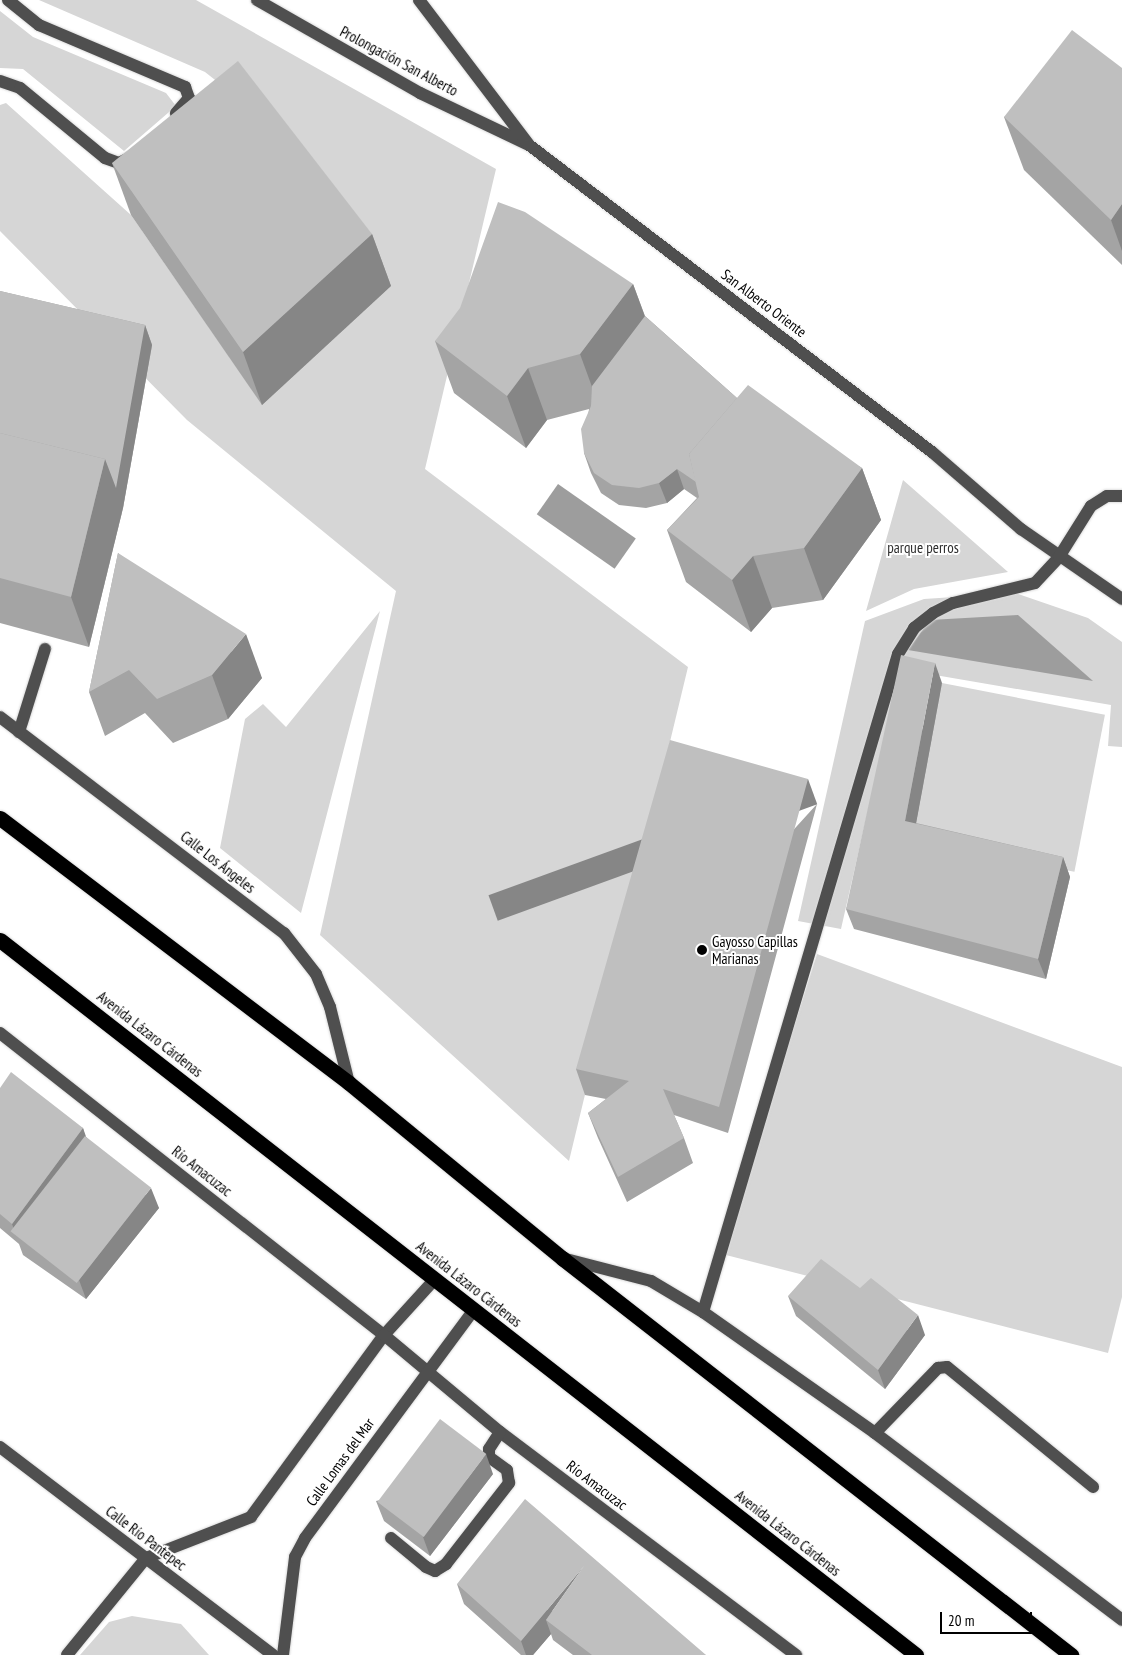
<!DOCTYPE html>
<meta charset="utf-8">
<style>
body{margin:0}
#map{position:relative;width:1122px;height:1655px;overflow:hidden;background:#fff;font-family:"PT Sans Narrow",sans-serif}
div>[style]{position:absolute}
.green>*{inset:0;background:#d6d6d6;transform-origin:0 0}
.water>*{inset:0;background:#9d9d9d;transform-origin:0 0}
.roads{filter:drop-shadow(0 0 1px #dbdbdb) drop-shadow(0 0 1px #dbdbdb)}
.minor>*{height:12px;margin:-6px;padding:0 6px;transform-origin:6px;border-radius:6px;background:#4f4f4f}
.highway>*{height:15px;margin:-7.5px;padding:0 7.5px;transform-origin:7.5px;border-radius:7.5px;background:#000}
.wall>*{inset:0;background:#a4a4a4}
.shaded-wall>*{inset:0;background:#868686;transform-origin:0 0}
.building>*{inset:0;background:#bfbfbf;transform-origin:0 0}
.dots>*{width:14px;height:14px;translate:-50% -50%;box-sizing:border-box;border:2px solid #fff;border-radius:50%}
span{translate:-50% -50%;white-space:nowrap;text-align:center;line-height:1.15;-webkit-text-stroke:4px #fff;paint-order:stroke}
.street-label{font-size:15px;color:#000}
.park-label{font-size:15px;color:#2d2d2d}
.poi-label{font-size:15px;color:#000}
.left{translate:0 -50%;text-align:left}
.scale{position:absolute;left:940px;top:1612px;width:92px;height:22px;box-sizing:border-box;border:2px solid #000;border-top:0;padding-left:6px;font-size:15px;line-height:18px;white-space:nowrap;color:#000;-webkit-text-stroke:4px #fff;paint-order:stroke}
</style>
<div id="map">
<div class="green">
<i style="clip-path:polygon(39px 0,196px 0,496px 169px,425px 469px,688px 667px,569px 1161px,320px 935px,396px 591px,187px 420px,0 231px,0 105px,6px 103px,131px 215px,262px 404px,391px 286px,257px 113px,205px 72px)"></i>
<i style="clip-path:polygon(0 11px,33px 37px,166px 93px,176px 106px,124px 151px,23px 69px,0 68px)"></i>
<i style="clip-path:polygon(903px 480px,1008px 572px,914px 589px,866px 611px)"></i>
<i style="clip-path:polygon(1015px 593px,1088px 618px,1122px 642px,1122px 747px,1108px 746px,1111px 705px,900px 669px,841px 929px,798px 921px,865px 621px,924px 599px)"></i>
<i style="clip-path:polygon(380px 611px,301px 913px,220px 848px,245px 719px,263px 704px,286px 727px)"></i>
<i style="left:942px;top:683px;width:166px;height:160px;rotate:11deg"></i>
<i style="clip-path:polygon(817px 954px,1122px 1067px,1122px 1297px,1108px 1353px,722px 1254px)"></i>
<i style="clip-path:polygon(132px 1616px,181px 1624px,209px 1655px,80px 1655px,109px 1622px)"></i>
</div>
<div class="water">
<i style="left:558px;top:484px;width:95px;height:37px;rotate:35deg"></i>
<i style="clip-path:polygon(1018px 615px,1093px 681px,908px 650px,930px 620px)"></i>
</div>
<div class="roads">
<div class="minor">
<i style="left:8px;top:0;width:40px;rotate:39deg"></i>
<i style="left:39px;top:25px;width:159px;rotate:23deg"></i>
<i style="left:185px;top:87px;width:12px;rotate:70deg"></i>
<i style="left:189px;top:98px;width:20px;rotate:131deg"></i>
<i style="left:257px;top:0;width:188px;rotate:29.7deg"></i>
<i style="left:420px;top:93px;width:119px;rotate:25.5deg"></i>
<i style="left:419px;top:0;width:182px;rotate:52.8deg"></i>
<i style="left:529px;top:145px;width:507px;rotate:37.3deg"></i>
<i style="left:932px;top:452px;width:118px;rotate:40.9deg"></i>
<i style="left:1021px;top:529px;width:123px;rotate:34.7deg"></i>
<i style="left:0;top:81px;width:21px;rotate:19deg"></i>
<i style="left:20px;top:88px;width:110px;rotate:39.5deg"></i>
<i style="left:105px;top:158px;width:15px;rotate:20deg"></i>
<i style="left:119px;top:163px;width:11px;rotate:-27deg"></i>
<i style="left:0;top:717px;width:357px;rotate:37.3deg"></i>
<i style="left:284px;top:933px;width:52px;rotate:52deg"></i>
<i style="left:316px;top:974px;width:36px;rotate:67deg"></i>
<i style="left:330px;top:1007px;width:78px;rotate:76deg"></i>
<i style="left:19px;top:732px;width:87px;rotate:-72.6deg"></i>
<i style="left:0;top:1033px;width:489px;rotate:38.2deg"></i>
<i style="left:384px;top:1335px;width:225px;rotate:126.2deg"></i>
<i style="left:251px;top:1517px;width:113px;rotate:158.7deg"></i>
<i style="left:146px;top:1558px;width:125px;rotate:129.2deg"></i>
<i style="left:562px;top:1258px;width:92px;rotate:14.5deg"></i>
<i style="left:651px;top:1281px;width:61px;rotate:30.8deg"></i>
<i style="left:703px;top:1312px;width:210px;rotate:35.1deg"></i>
<i style="left:875px;top:1433px;width:310px;rotate:37.1deg"></i>
<i style="left:435px;top:1279px;width:76px;rotate:132.3deg"></i>
<i style="left:384px;top:1335px;width:151px;rotate:39.9deg"></i>
<i style="left:500px;top:1432px;width:371px;rotate:37deg"></i>
<i style="left:703px;top:1312px;width:686px;rotate:-73.49deg"></i>
<i style="left:898px;top:654px;width:31px;rotate:-58deg"></i>
<i style="left:914px;top:628px;width:24px;rotate:-38deg"></i>
<i style="left:933px;top:613px;width:22px;rotate:-27deg"></i>
<i style="left:953px;top:603px;width:84px;rotate:-13.7deg"></i>
<i style="left:1035px;top:583px;width:35px;rotate:-47deg"></i>
<i style="left:1059px;top:557px;width:60px;rotate:-57.9deg"></i>
<i style="left:1091px;top:506px;width:19px;rotate:-32deg"></i>
<i style="left:1107px;top:496px;width:15px"></i>
<i style="left:875px;top:1433px;width:91px;rotate:-45.9deg"></i>
<i style="left:938px;top:1368px;width:9px;rotate:-6deg"></i>
<i style="left:947px;top:1367px;width:189px;rotate:39.4deg"></i>
<i style="left:0;top:1447px;width:343px;rotate:37.3deg"></i>
<i style="left:391px;top:1538px;width:45px;rotate:39.6deg"></i>
<i style="left:426px;top:1567px;width:10px;rotate:24deg"></i>
<i style="left:435px;top:1571px;width:13px;rotate:-32deg"></i>
<i style="left:446px;top:1564px;width:103px;rotate:-52.1deg"></i>
<i style="left:509px;top:1483px;width:13px;rotate:-99deg"></i>
<i style="left:507px;top:1470px;width:22px;rotate:-144deg"></i>
<i style="left:489px;top:1457px;width:8px;rotate:-90deg"></i>
<i style="left:489px;top:1449px;width:20px;rotate:-57deg"></i>
<i style="left:283px;top:1655px;width:99px;rotate:-83deg"></i>
<i style="left:295px;top:1557px;width:21px;rotate:-62deg"></i>
<i style="left:305px;top:1538px;width:284px;rotate:-53.5deg"></i>
</div>
<div class="highway">
<i style="left:0;top:818px;width:438px;rotate:37.2deg"></i>
<i style="left:349px;top:1083px;width:276px;rotate:39.4deg"></i>
<i style="left:562px;top:1258px;width:646px;rotate:37.95deg"></i>
<i style="left:0;top:940px;width:1162px;rotate:37.97deg"></i>
</div>
</div>
<div class="wall">
<i style="clip-path:polygon(1122px 68px,1122px 265px,1024px 170px,1004px 117px)"></i>
<i style="clip-path:polygon(112px 163px,372px 234px,391px 286px,262px 405px,131px 215px)"></i>
<i style="clip-path:polygon(633px 284px,645px 316px,737px 398px,862px 468px,881px 520px,823px 600px,772px 608px,751px 632px,686px 582px,667px 530px,697px 498px,684px 489px,667px 503px,646px 508px,619px 505px,601px 493px,591px 473px,584px 453px,589px 409px,547px 420px,526px 448px,454px 393px,435px 341px)"></i>
<i style="clip-path:polygon(0 291px,145px 325px,152px 345px,123px 508px,89px 647px,0 623px)"></i>
<i style="clip-path:polygon(118px 553px,262px 678px,228px 719px,173px 743px,145px 713px,105px 736px,89px 692px)"></i>
<i style="clip-path:polygon(942px 683px,916px 823px,1063px 857px,1070px 877px,1046px 979px,854px 929px,846px 909px)"></i>
<i style="clip-path:polygon(817px 804px,728px 1133px,674px 1115px,684px 1138px,693px 1163px,627px 1202px,598px 1138px,588px 1113px,606px 1099px,585px 1095px,576px 1069px)"></i>
<i style="clip-path:polygon(0 1088px,83px 1128px,85px 1136px,159px 1208px,86px 1299px,23px 1255px,19px 1244px,0 1228px)"></i>
<i style="clip-path:polygon(788px 1296px,925px 1335px,885px 1389px,796px 1316px)"></i>
<i style="clip-path:polygon(493px 1474px,430px 1556px,384px 1521px,376px 1501px)"></i>
<i style="clip-path:polygon(457px 1584px,706px 1655px,573px 1655px,553px 1640px,551px 1634px,533px 1655px,521px 1655px,464px 1604px)"></i>
</div>
<div class="shaded-wall">
<i style="clip-path:polygon(1122px 204px,1122px 251px,1111px 220px)"></i>
<i style="clip-path:polygon(372px 234px,391px 286px,262px 405px,243px 352px)"></i>
<i style="clip-path:polygon(633px 284px,652px 336px,599px 406px,580px 354px)"></i>
<i style="clip-path:polygon(145px 325px,152px 345px,123px 508px,89px 647px,71px 597px,105px 459px)"></i>
<i style="clip-path:polygon(528px 368px,547px 420px,526px 448px,507px 396px)"></i>
<i style="clip-path:polygon(862px 468px,881px 520px,823px 600px,804px 548px)"></i>
<i style="clip-path:polygon(677px 469px,684px 489px,667px 503px,659px 483px)"></i>
<i style="clip-path:polygon(753px 556px,772px 608px,751px 632px,732px 580px)"></i>
<i style="clip-path:polygon(246px 634px,262px 678px,228px 719px,212px 675px)"></i>
<i style="clip-path:polygon(935px 663px,942px 683px,913px 840px,905px 821px)"></i>
<i style="left:808px;top:779px;width:27px;height:340px;rotate:70deg"></i>
<i style="clip-path:polygon(1063px 857px,1070px 877px,1046px 979px,1038px 959px)"></i>
<i style="clip-path:polygon(83px 1128px,90px 1148px,16px 1235px,12px 1224px)"></i>
<i style="clip-path:polygon(151px 1188px,159px 1208px,86px 1299px,79px 1280px)"></i>
<i style="clip-path:polygon(918px 1315px,925px 1335px,885px 1389px,878px 1370px)"></i>
<i style="clip-path:polygon(486px 1454px,493px 1474px,430px 1556px,423px 1537px)"></i>
<i style="clip-path:polygon(584px 1566px,546px 1620px,551px 1634px,533px 1655px,526px 1655px,521px 1641px)"></i>
</div>
<div class="building">
<i style="clip-path:polygon(1072px 30px,1122px 68px,1122px 204px,1111px 220px,1004px 117px)"></i>
<i style="clip-path:polygon(238px 61px,372px 234px,243px 352px,112px 163px)"></i>
<i style="clip-path:polygon(498px 202px,525px 212px,633px 284px,580px 354px,528px 368px,507px 396px,435px 341px,460px 308px)"></i>
<i style="clip-path:polygon(0 291px,145px 325px,116px 488px,105px 459px,0 433px)"></i>
<i style="clip-path:polygon(645px 316px,737px 398px,689px 454px,696px 482px,677px 469px,659px 483px,639px 488px,612px 485px,594px 473px,584px 453px,581px 429px,591px 406px,592px 386px)"></i>
<i style="clip-path:polygon(748px 385px,862px 468px,804px 548px,753px 556px,732px 580px,667px 530px,699px 497px,689px 454px)"></i>
<i style="clip-path:polygon(0 433px,105px 459px,71px 597px,0 578px)"></i>
<i style="clip-path:polygon(118px 553px,246px 634px,212px 675px,157px 699px,129px 670px,89px 692px)"></i>
<i style="clip-path:polygon(901px 655px,935px 663px,905px 821px,1063px 857px,1038px 959px,846px 909px)"></i>
<i style="clip-path:polygon(670px 740px,808px 779px,719px 1107px,663px 1089px,684px 1138px,618px 1177px,588px 1113px,629px 1081px,576px 1069px)"></i>
<i style="clip-path:polygon(11px 1072px,83px 1128px,12px 1224px,0 1214px,0 1088px)"></i>
<i style="left:85px;top:1136px;width:84px;height:121px;rotate:38deg"></i>
<i style="clip-path:polygon(821px 1259px,860px 1288px,871px 1278px,918px 1315px,878px 1370px,788px 1296px)"></i>
<i style="left:440px;top:1419px;width:58px;height:104px;rotate:37deg"></i>
<i style="clip-path:polygon(525px 1499px,706px 1655px,592px 1655px,546px 1620px,584px 1566px,521px 1641px,457px 1584px)"></i>
</div>
<div class="dots">
<i style="left:702px;top:950px;background:#000"></i>
</div>
<div class="street-label">
<span style="left:399px;top:61px;rotate:28deg">Prolongación San Alberto</span>
<span style="left:764px;top:303px;rotate:37deg">San Alberto Oriente</span>
<span style="left:218px;top:862px;rotate:38deg">Calle Los Ángeles</span>
<span style="left:150px;top:1034px;rotate:38deg">Avenida Lázaro Cárdenas</span>
<span style="left:202px;top:1171px;rotate:38deg">Río Amacuzac</span>
<span style="left:469px;top:1284px;rotate:38deg">Avenida Lázaro Cárdenas</span>
<span style="left:340px;top:1462px;rotate:-54deg">Calle Lomas del Mar</span>
<span style="left:597px;top:1485px;rotate:37deg">Río Amacuzac</span>
<span style="left:788px;top:1533px;rotate:38deg">Avenida Lázaro Cárdenas</span>
<span style="left:146px;top:1538px;rotate:37deg">Calle Río Pantepec</span>
</div>
<div class="park-label">
<span style="left:923px;top:548px">parque perros</span>
</div>
<div class="poi-label">
<span class="left" style="left:712px;top:950px">Gayosso Capillas<br>Marianas</span>
</div>
<div class="scale">20 m</div>
</div>
